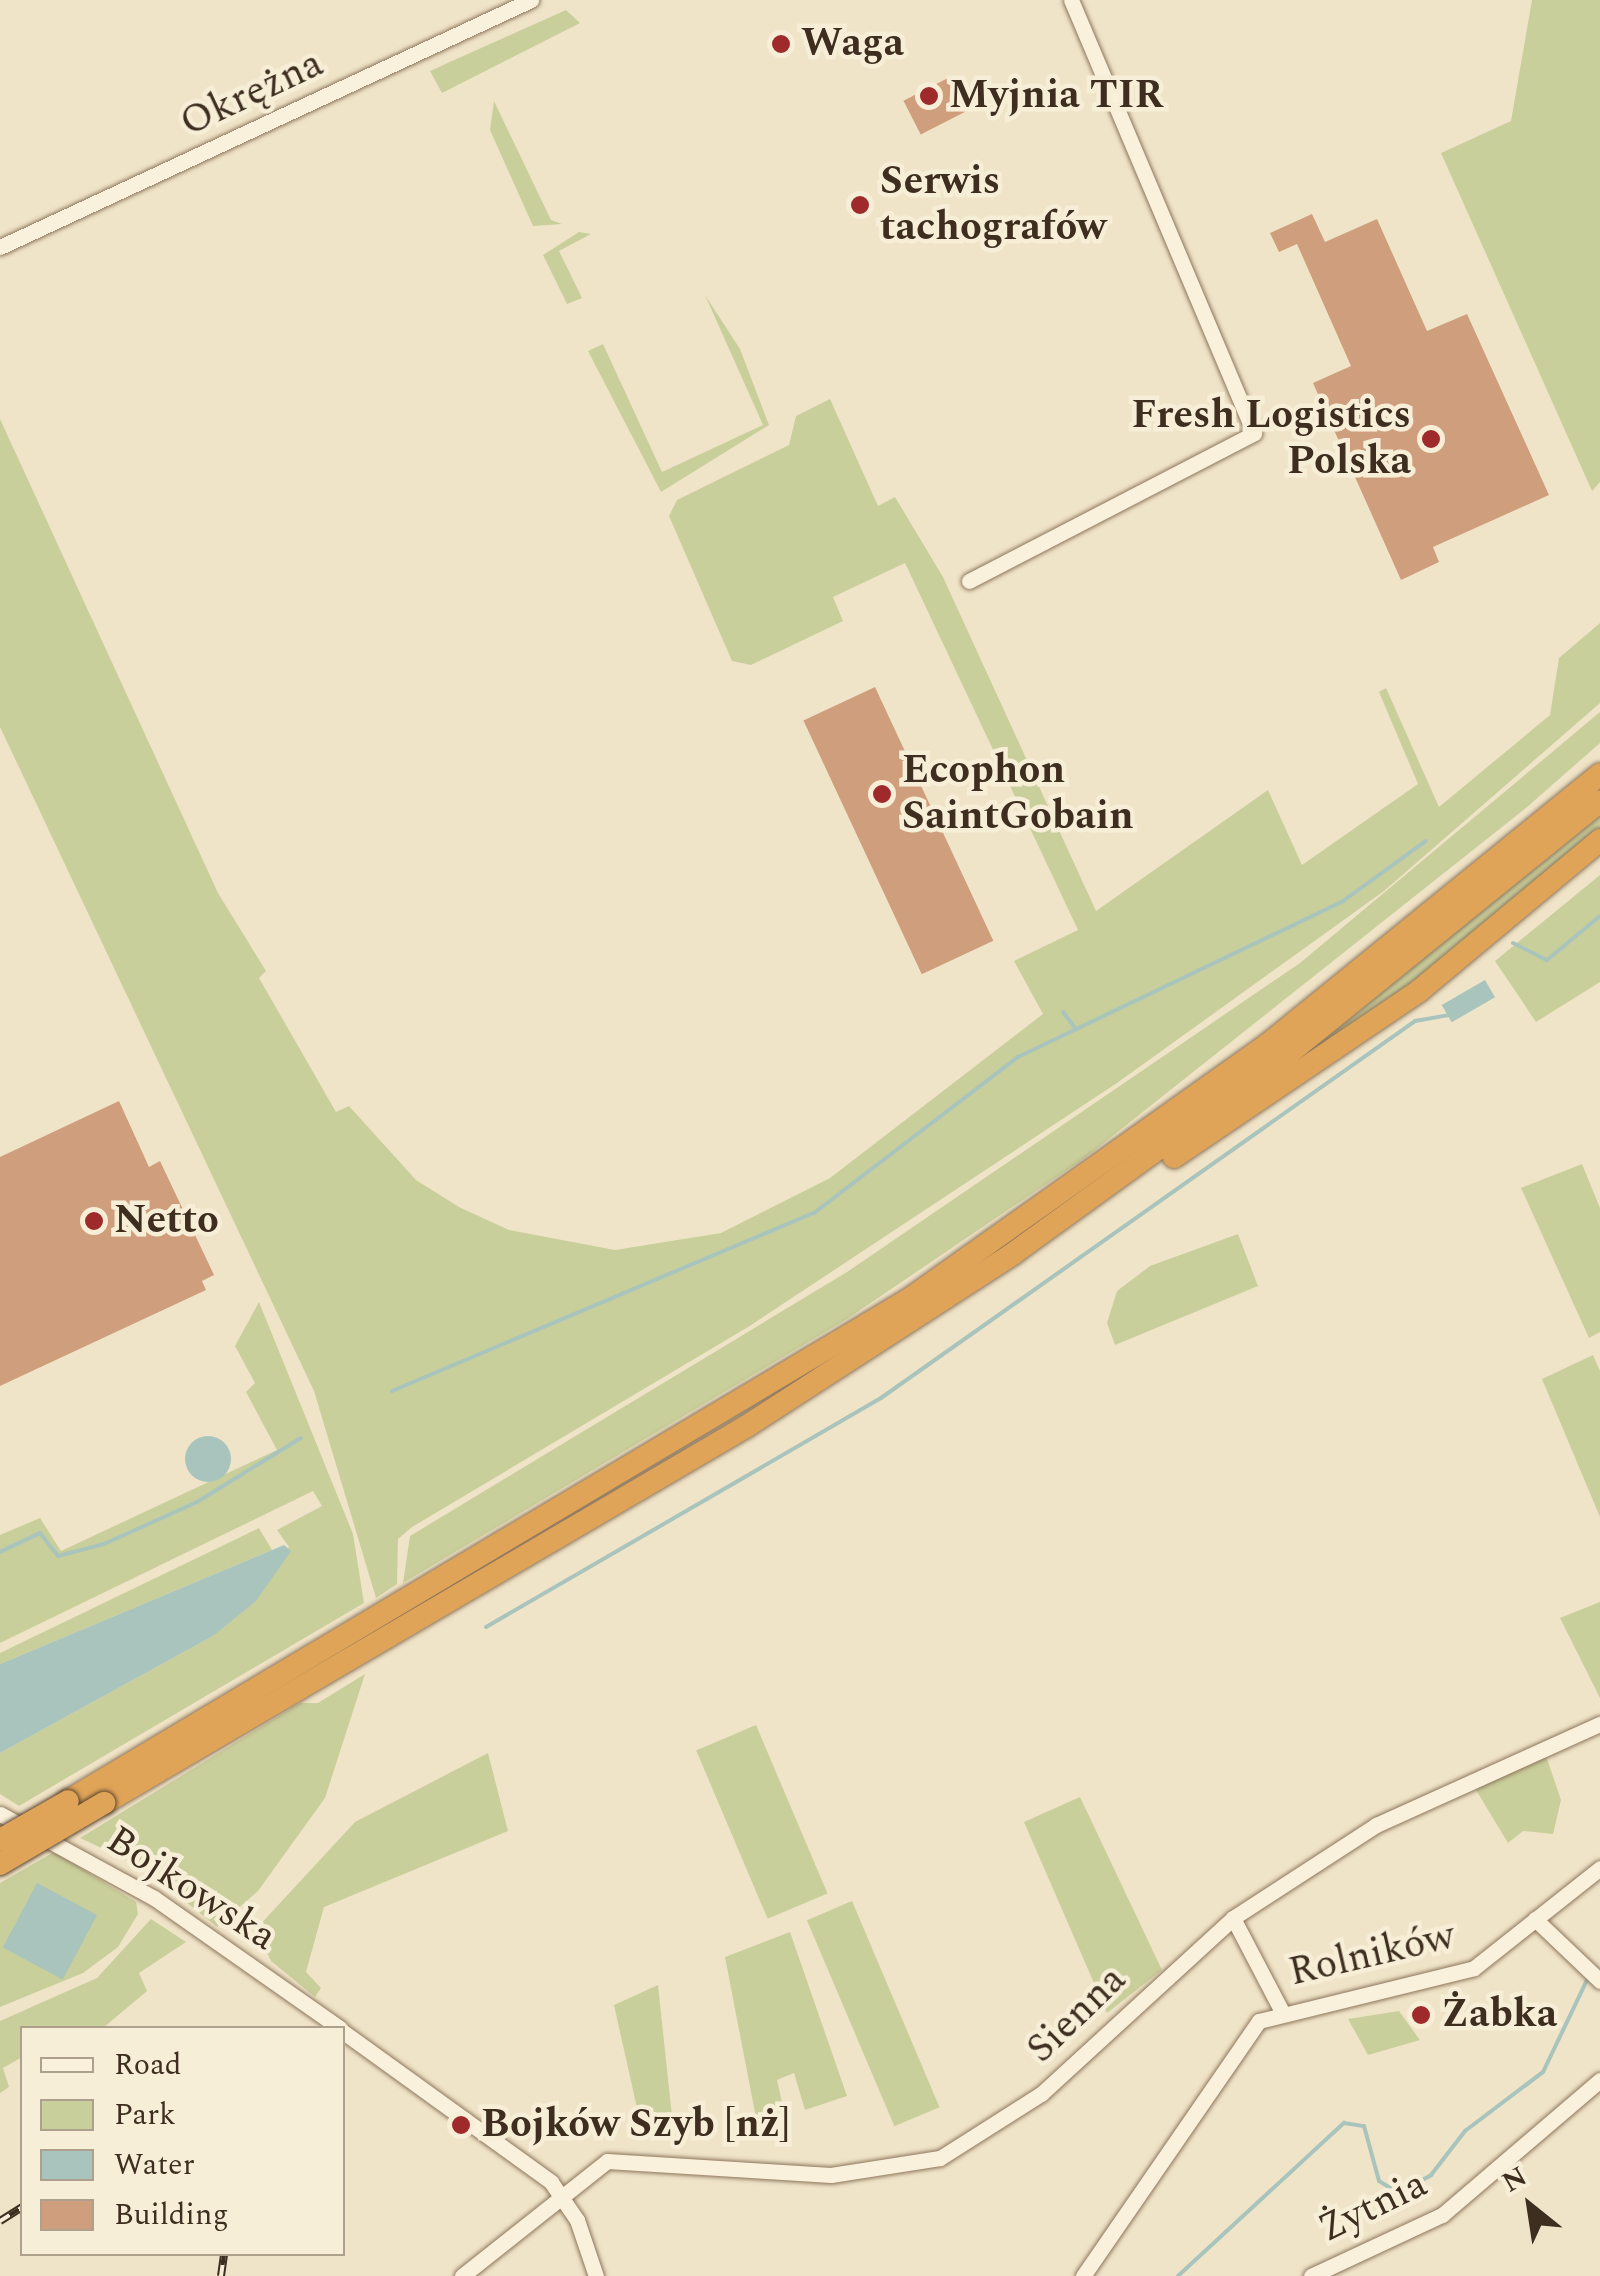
<!DOCTYPE html>
<meta charset="utf-8">
<style>
body{margin:0}
#map{position:relative;width:1600px;height:2276px;overflow:hidden;background:#f0e4c8;font-family:Spectral,serif}
div>[style]{position:absolute}
.green>*{inset:0;background:#c9cf9b;transform-origin:0 0}
.water>*{inset:0;background:#a9c4bc;transform-origin:0 0}
.round{border-radius:50%}
.stream>*{height:4px;margin:-2px;padding:0 2px;transform-origin:2px;border-radius:2px;background:#a9c4bc}
.building>*{inset:0;background:#cf9f7d;transform-origin:0 0}
.roads{filter:drop-shadow(0 0 2px #8d765c) drop-shadow(0 0 2px #8d765c)}
.minor>*{height:15px;margin:-7.5px;padding:0 7.5px;transform-origin:7.5px;border-radius:7.5px;background:#faf1dc}
.highway>*{height:22px;margin:-11px;padding:0 11px;transform-origin:11px;border-radius:11px;background:#e0a458}
.rail>*{height:8px;margin-top:-4px;transform-origin:0;background:repeating-linear-gradient(90deg,#f7eed8 0 11px,#3d2e20 0 22px);box-sizing:border-box;border-block:2px solid #3d2e20}
.bridges{filter:drop-shadow(0 0 2px #5b4430) drop-shadow(0 0 2px #5b4430)}
.highway-bridge>*{height:22px;margin:-11px;padding:0 11px;transform-origin:11px;border-radius:11px;background:#e0a458}
.dots>*{width:28px;height:28px;translate:-50% -50%;box-sizing:border-box;border:5px solid #f7eed8;border-radius:50%}
span{translate:-50% -50%;white-space:nowrap;text-align:center;line-height:1.15;-webkit-text-stroke:9px #f7eed8;paint-order:stroke}
.poi-label{font-size:40px;color:#3d2e20;font-weight:700}
.left{translate:0 -50%;text-align:left}
.right{translate:-100% -50%;text-align:right}
.street-label{font-size:40px;color:#3d2e20}
.legend{position:absolute;left:20px;top:2026px;width:325px;height:230px;box-sizing:border-box;background:#f7eed8;border:2px solid #ada18e;margin:0;padding:12px 18px;list-style:none;font-size:30px;color:#3d2e20}
.legend li{display:flex;align-items:center;gap:20px;height:50px}
.legend b{width:50px;border:2px solid #ada18e}
.north{position:absolute;left:1480px;top:2156px;width:100px;height:100px;-webkit-text-stroke:8px #f7eed8;paint-order:stroke;rotate:330deg;font-size:28px;font-weight:700;line-height:40px;text-align:center;color:#3d2e20}
.north::after{content:'';display:block;margin:auto;width:35px;height:45px;background:#3d2e20;clip-path:polygon(50% 0,100% 100%,50% 72%,0 100%)}
</style>
<div id="map">
<div class="green">
<i style="clip-path:polygon(1532px 0,1600px 0,1600px 482px,1592px 491px,1441px 153px,1511px 121px)"></i>
<i style="clip-path:polygon(566px 10px,580px 23px,442px 93px,430px 71px)"></i>
<i style="clip-path:polygon(494px 101px,551px 220px,562px 224px,533px 226px,490px 130px)"></i>
<i style="clip-path:polygon(579px 232px,591px 234px,559px 251px,582px 298px,567px 304px,543px 255px)"></i>
<i style="clip-path:polygon(705px 295px,740px 349px,769px 425px,661px 492px,588px 351px,603px 344px,662px 472px,763px 425px)"></i>
<i style="clip-path:polygon(830px 399px,878px 506px,895px 497px,943px 577px,1096px 911px,1268px 790px,1302px 865px,1418px 784px,1379px 692px,1386px 688px,1439px 807px,1550px 715px,1559px 658px,1600px 623px,1600px 703px,1384px 891px,1117px 1083px,748px 1327px,412px 1527px,398px 1539px,397px 1584px,376px 1598px,314px 1391px,0 727px,0 419px,218px 893px,266px 971px,259px 978px,336px 1112px,349px 1106px,416px 1180px,459px 1207px,509px 1230px,615px 1250px,721px 1233px,830px 1178px,1043px 1014px,1014px 961px,1078px 930px,905px 563px,833px 597px,843px 621px,751px 665px,732px 661px,669px 516px,677px 500px,789px 445px,796px 416px)"></i>
<i style="clip-path:polygon(1600px 712px,1600px 743px,1526px 808px,1086px 1157px,847px 1319px,403px 1583px,410px 1536px,847px 1272px,1300px 963px)"></i>
<i style="clip-path:polygon(1600px 816px,1600px 832px,1430px 973px,1282px 1073px)"></i>
<i style="clip-path:polygon(1600px 875px,1600px 982px,1536px 1022px,1495px 961px)"></i>
<i style="clip-path:polygon(1582px 1164px,1600px 1208px,1600px 1332px,1589px 1338px,1521px 1188px)"></i>
<i style="clip-path:polygon(1238px 1234px,1258px 1286px,1115px 1345px,1107px 1323px,1117px 1291px,1150px 1266px)"></i>
<i style="clip-path:polygon(259px 1302px,353px 1534px,364px 1603px,19px 1806px,0 1794px,0 1753px,213px 1636px,289px 1547px,277px 1530px,322px 1506px,313px 1491px,0 1643px,0 1535px,40px 1518px,61px 1551px,277px 1450px,246px 1392px,255px 1383px,235px 1346px)"></i>
<i style="clip-path:polygon(1593px 1355px,1600px 1371px,1600px 1517px,1542px 1379px)"></i>
<i style="clip-path:polygon(259px 1528px,272px 1550px,0 1664px,0 1653px)"></i>
<i style="clip-path:polygon(1600px 1602px,1600px 1698px,1560px 1618px)"></i>
<i style="clip-path:polygon(365px 1674px,325px 1798px,258px 1891px,217px 1927px,144px 1868px,80px 1838px,300px 1703px,318px 1703px)"></i>
<i style="left:756px;top:1725px;width:183px;height:65px;rotate:67deg"></i>
<i style="clip-path:polygon(488px 1753px,508px 1831px,324px 1907px,306px 1972px,321px 1988px,315px 1997px,271px 1961px,256px 1929px,355px 1822px)"></i>
<i style="clip-path:polygon(1545px 1753px,1561px 1800px,1553px 1834px,1523px 1831px,1508px 1843px,1473px 1785px)"></i>
<i style="clip-path:polygon(1080px 1797px,1162px 1970px,1107px 2013px,1024px 1822px)"></i>
<i style="clip-path:polygon(54px 1852px,136px 1902px,138px 1914px,118px 1947px,83px 1973px,0 2007px,0 1883px)"></i>
<i style="left:852px;top:1901px;width:224px;height:49px;rotate:67deg"></i>
<i style="clip-path:polygon(151px 1919px,186px 1942px,139px 1973px,147px 1991px,103px 2028px,22px 2028px,22px 2057px,3px 2068px,9px 2087px,0 2093px,0 2021px,97px 1978px)"></i>
<i style="clip-path:polygon(790px 1932px,847px 2096px,805px 2110px,794px 2073px,777px 2080px,784px 2111px,757px 2123px,725px 1957px)"></i>
<i style="clip-path:polygon(658px 1985px,672px 2116px,639px 2117px,614px 2005px)"></i>
<i style="clip-path:polygon(1399px 2011px,1420px 2040px,1368px 2055px,1348px 2019px)"></i>
</div>
<div class="water">
<i style="left:1485px;top:980px;width:20px;height:50px;rotate:60deg"></i>
<i class="round" style="left:185px;top:1436px;width:46px;height:46px"></i>
<i style="clip-path:polygon(284px 1545px,291px 1551px,256px 1601px,213px 1636px,0 1753px,0 1664px)"></i>
<i style="left:37px;top:1883px;width:68px;height:73px;rotate:28deg"></i>
</div>
<div class="stream">
<i style="left:1513px;top:943px;width:38px;rotate:27deg"></i>
<i style="left:1547px;top:960px;width:69px;rotate:-39.7deg"></i>
<i style="left:1063px;top:1012px;width:20px;rotate:53deg"></i>
<i style="left:392px;top:1391px;width:458px;rotate:-22.9deg"></i>
<i style="left:814px;top:1213px;width:257px;rotate:-37.4deg"></i>
<i style="left:1018px;top:1057px;width:361px;rotate:-25.6deg"></i>
<i style="left:1343px;top:901px;width:102px;rotate:-35.9deg"></i>
<i style="left:0;top:1552px;width:44px;rotate:-25.4deg"></i>
<i style="left:40px;top:1533px;width:29px;rotate:52deg"></i>
<i style="left:58px;top:1556px;width:48px;rotate:-14.6deg"></i>
<i style="left:104px;top:1544px;width:102px;rotate:-24.3deg"></i>
<i style="left:197px;top:1502px;width:122px;rotate:-31.6deg"></i>
<i style="left:486px;top:1627px;width:457px;rotate:-30.1deg"></i>
<i style="left:881px;top:1398px;width:654px;rotate:-35.22deg"></i>
<i style="left:1415px;top:1021px;width:34px;rotate:-10deg"></i>
<i style="left:1178px;top:2276px;width:226px;rotate:-42.7deg"></i>
<i style="left:1344px;top:2123px;width:20px;rotate:9deg"></i>
<i style="left:1364px;top:2126px;width:57px;rotate:74.7deg"></i>
<i style="left:1379px;top:2181px;width:23px;rotate:31deg"></i>
<i style="left:1399px;top:2193px;width:37px;rotate:-29deg"></i>
<i style="left:1431px;top:2175px;width:56px;rotate:-52.3deg"></i>
<i style="left:1465px;top:2131px;width:98px;rotate:-37.1deg"></i>
<i style="left:1543px;top:2072px;width:104px;rotate:-64.4deg"></i>
</div>
<div class="building">
<i style="left:948px;top:78px;width:38px;height:50px;rotate:63deg"></i>
<i style="clip-path:polygon(1312px 214px,1325px 242px,1377px 219px,1427px 331px,1467px 314px,1549px 495px,1433px 547px,1439px 562px,1401px 580px,1313px 383px,1351px 366px,1297px 244px,1279px 252px,1270px 233px)"></i>
<i style="left:875px;top:687px;width:280px;height:79px;rotate:65deg"></i>
<i style="clip-path:polygon(119px 1101px,149px 1167px,160px 1161px,214px 1275px,202px 1281px,206px 1290px,0 1386px,0 1157px)"></i>
</div>
<div class="roads">
<div class="minor">
<i style="left:0;top:247px;width:586px;rotate:-24.95deg"></i>
<i style="left:969px;top:581px;width:321px;rotate:-27.4deg"></i>
<i style="left:1254px;top:433px;width:470px;rotate:-112.9deg"></i>
<i style="left:0;top:1814px;width:175px;rotate:28.6deg"></i>
<i style="left:154px;top:1898px;width:227px;rotate:35deg"></i>
<i style="left:1233px;top:1918px;width:104px;rotate:62.4deg"></i>
<i style="left:1535px;top:1919px;width:90px;rotate:43.6deg"></i>
<i style="left:342px;top:2031px;width:258px;rotate:35.8deg"></i>
<i style="left:551px;top:2182px;width:46px;rotate:55.6deg"></i>
<i style="left:577px;top:2220px;width:59px;rotate:71.3deg"></i>
<i style="left:462px;top:2276px;width:185px;rotate:-38.4deg"></i>
<i style="left:607px;top:2161px;width:224px;rotate:3.6deg"></i>
<i style="left:831px;top:2175px;width:110px;rotate:-8.9deg"></i>
<i style="left:940px;top:2158px;width:120px;rotate:-32.4deg"></i>
<i style="left:1041px;top:2094px;width:260px;rotate:-42.5deg"></i>
<i style="left:1233px;top:1918px;width:171px;rotate:-33deg"></i>
<i style="left:1376px;top:1825px;width:246px;rotate:-24.3deg"></i>
<i style="left:1083px;top:2276px;width:310px;rotate:-55.4deg"></i>
<i style="left:1259px;top:2021px;width:221px;rotate:-13.8deg"></i>
<i style="left:1474px;top:1968px;width:161px;rotate:-38.4deg"></i>
<i style="left:1311px;top:2276px;width:145px;rotate:-25deg"></i>
<i style="left:1442px;top:2215px;width:208px;rotate:-40.5deg"></i>
</div>
<div class="highway">
<i style="left:1174px;top:1157px;width:296px;rotate:-34.1deg"></i>
<i style="left:1419px;top:991px;width:236px;rotate:-39.8deg"></i>
<i style="left:68px;top:1801px;width:982px;rotate:-30.82deg"></i>
<i style="left:911px;top:1298px;width:437px;rotate:-35.4deg"></i>
<i style="left:1267px;top:1045px;width:429px;rotate:-39.1deg"></i>
<i style="left:104px;top:1803px;width:745px;rotate:-30.38deg"></i>
<i style="left:747px;top:1426px;width:318px;rotate:-32.9deg"></i>
<i style="left:1014px;top:1253px;width:326px;rotate:-35.9deg"></i>
<i style="left:1278px;top:1062px;width:414px;rotate:-39deg"></i>
</div>
</div>
<div class="rail">
<i style="left:0;top:2221px;width:26px;rotate:-32deg"></i>
<i style="left:221px;top:2276px;width:22px;rotate:-82deg"></i>
</div>
<div class="bridges">
<div class="highway-bridge">
<i style="left:0;top:1840px;width:78px;rotate:-29.8deg"></i>
<i style="left:0;top:1864px;width:121px;rotate:-30.4deg"></i>
</div>
</div>
<div class="dots">
<i style="left:781px;top:44px;background:#9e2a2b"></i>
<i style="left:929px;top:96px;background:#9e2a2b"></i>
<i style="left:860px;top:205px;background:#9e2a2b"></i>
<i style="left:1431px;top:439px;background:#9e2a2b"></i>
<i style="left:882px;top:794px;background:#9e2a2b"></i>
<i style="left:94px;top:1221px;background:#9e2a2b"></i>
<i style="left:1421px;top:2015px;background:#9e2a2b"></i>
<i style="left:461px;top:2125px;background:#9e2a2b"></i>
</div>
<div class="poi-label">
<span class="left" style="left:801px;top:44px">Waga</span>
<span class="left" style="left:949px;top:96px">Myjnia TIR</span>
<span class="left" style="left:880px;top:205px">Serwis<br>tachografów</span>
<span class="right" style="left:1411px;top:439px">Fresh Logistics<br>Polska</span>
<span class="left" style="left:902px;top:794px">Ecophon<br>SaintGobain</span>
<span class="left" style="left:114px;top:1221px">Netto</span>
<span class="left" style="left:1441px;top:2015px">Żabka</span>
<span class="left" style="left:481px;top:2125px">Bojków Szyb [nż]</span>
</div>
<div class="street-label">
<span style="left:252px;top:94px;rotate:-25deg">Okrężna</span>
<span style="left:191px;top:1889px;rotate:33deg">Bojkowska</span>
<span style="left:1372px;top:1955px;rotate:-13deg">Rolników</span>
<span style="left:1077px;top:2015px;rotate:-44deg">Sienna</span>
<span style="left:1373px;top:2207px;rotate:-26deg">Żytnia</span>
</div>
<ul class="legend">
<li><b style="height:12px;background:#faf1dc"></b>Road</li>
<li><b style="height:28px;background:#c9cf9b"></b>Park</li>
<li><b style="height:28px;background:#a9c4bc"></b>Water</li>
<li><b style="height:28px;background:#cf9f7d"></b>Building</li>
</ul>
<div class="north">N</div>
</div>
